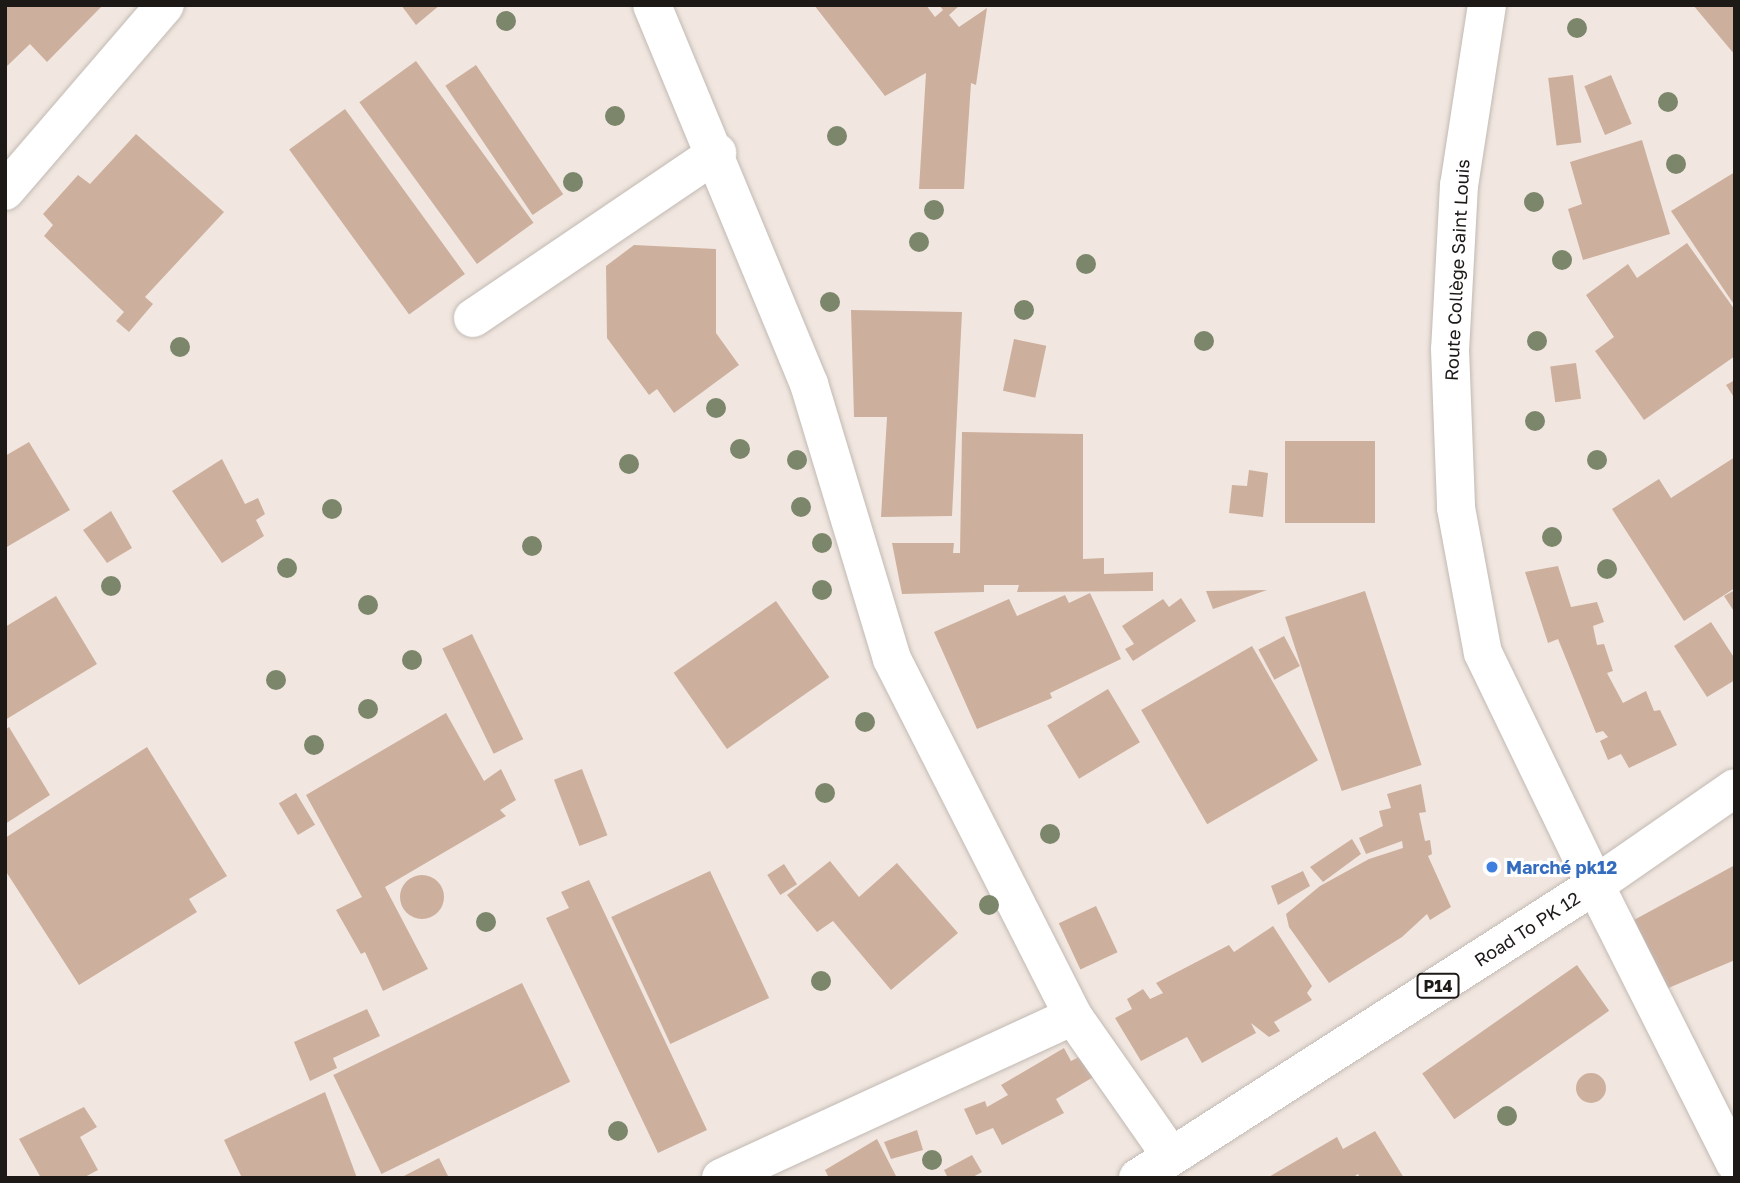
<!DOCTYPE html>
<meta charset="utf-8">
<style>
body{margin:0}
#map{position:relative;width:1740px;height:1183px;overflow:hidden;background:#f1e7e0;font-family:"Golos Text",sans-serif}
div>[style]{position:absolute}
.building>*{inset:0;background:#cdaf9d;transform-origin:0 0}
.round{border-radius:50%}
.roads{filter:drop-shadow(0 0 2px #c2b9b3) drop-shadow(0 0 2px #c2b9b3)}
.minor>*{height:38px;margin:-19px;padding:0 19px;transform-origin:19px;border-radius:19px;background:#fff}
.major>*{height:38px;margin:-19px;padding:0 19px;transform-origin:19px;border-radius:19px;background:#fff}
.trees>*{width:20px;height:20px;margin:-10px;border-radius:50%;background:#7c866b}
.dots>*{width:19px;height:19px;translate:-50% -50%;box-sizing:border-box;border:4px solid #fff;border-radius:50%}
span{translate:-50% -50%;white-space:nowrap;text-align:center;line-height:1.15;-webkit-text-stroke:6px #fff;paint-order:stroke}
.shield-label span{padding:2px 5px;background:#fff;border:2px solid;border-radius:5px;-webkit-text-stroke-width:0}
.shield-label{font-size:16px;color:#1c1917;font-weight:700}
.street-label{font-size:18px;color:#1c1917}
.shop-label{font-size:18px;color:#366cbe;font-weight:700}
.left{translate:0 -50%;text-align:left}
.frame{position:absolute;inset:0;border:7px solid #1c1917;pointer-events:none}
</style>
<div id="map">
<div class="building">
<i style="clip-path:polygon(5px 5px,103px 5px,47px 62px,30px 44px,5px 68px)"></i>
<i style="clip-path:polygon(401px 5px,440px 5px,416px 25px)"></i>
<i style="clip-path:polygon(814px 5px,926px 5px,935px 17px,943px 10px,939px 5px,960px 5px,949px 15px,959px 27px,987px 8px,976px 85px,971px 83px,964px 189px,919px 189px,926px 73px,885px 96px)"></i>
<i style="clip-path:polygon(1693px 5px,1735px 5px,1735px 55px)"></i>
<i style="left:416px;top:61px;width:200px;height:70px;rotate:54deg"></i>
<i style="left:476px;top:65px;width:156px;height:37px;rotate:56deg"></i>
<i style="left:1573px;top:75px;width:68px;height:25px;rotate:83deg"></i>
<i style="left:1611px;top:75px;width:53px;height:29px;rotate:67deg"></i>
<i style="left:345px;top:109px;width:204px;height:69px;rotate:54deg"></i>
<i style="clip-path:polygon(136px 134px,224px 212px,145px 297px,153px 304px,129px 332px,116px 321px,124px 312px,44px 236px,53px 225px,43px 214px,78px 175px,90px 184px)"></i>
<i style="clip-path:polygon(1642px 140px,1670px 234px,1583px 260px,1568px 209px,1582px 204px,1570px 162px)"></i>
<i style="clip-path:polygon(1735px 172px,1735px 306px,1671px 211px)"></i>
<i style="clip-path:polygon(1687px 243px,1735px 310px,1735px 356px,1644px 420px,1595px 351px,1614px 337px,1586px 295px,1628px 264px,1637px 278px)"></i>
<i style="clip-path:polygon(634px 245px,716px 249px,716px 333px,739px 365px,674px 413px,657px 389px,649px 395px,607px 338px,606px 266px)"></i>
<i style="clip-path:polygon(851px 310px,962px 312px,952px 516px,881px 517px,887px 417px,854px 417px)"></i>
<i style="left:1014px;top:339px;width:33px;height:53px;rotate:12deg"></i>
<i style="left:1576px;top:363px;width:36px;height:26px;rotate:82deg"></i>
<i style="clip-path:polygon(1735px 380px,1735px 399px,1726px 385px)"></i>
<i style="clip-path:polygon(962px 432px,1083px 434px,1083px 559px,1104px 558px,1104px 574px,1153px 572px,1153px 591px,1017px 592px,1019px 585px,984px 585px,984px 592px,902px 594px,892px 543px,954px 543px,953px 553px,960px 553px)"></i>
<i style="left:1285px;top:441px;width:90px;height:82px"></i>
<i style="clip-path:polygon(29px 442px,70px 510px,5px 548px,5px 456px)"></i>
<i style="clip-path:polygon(1735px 457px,1735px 588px,1684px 621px,1612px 509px,1659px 479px,1671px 498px)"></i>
<i style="clip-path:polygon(222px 459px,245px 504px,258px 498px,265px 514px,256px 520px,264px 536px,222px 563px,172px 491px)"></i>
<i style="clip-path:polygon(1249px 470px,1268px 473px,1263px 517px,1229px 513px,1232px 485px,1247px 486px)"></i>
<i style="clip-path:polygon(111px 511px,132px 548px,107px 563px,83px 530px)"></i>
<i style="clip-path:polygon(1558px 566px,1571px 607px,1597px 602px,1604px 622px,1593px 626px,1597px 645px,1604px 644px,1613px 671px,1607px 673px,1623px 703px,1646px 691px,1654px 711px,1660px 710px,1677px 745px,1629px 768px,1621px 754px,1608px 760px,1600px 741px,1608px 737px,1603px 731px,1596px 733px,1558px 639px,1548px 643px,1525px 572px)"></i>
<i style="clip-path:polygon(1267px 590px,1213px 609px,1206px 591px)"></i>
<i style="clip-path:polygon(1735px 590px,1735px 613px,1724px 596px)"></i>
<i style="left:1365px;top:591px;width:183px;height:84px;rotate:72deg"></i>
<i style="clip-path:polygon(1090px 593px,1121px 659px,1050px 693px,1052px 698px,977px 729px,934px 632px,1009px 599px,1017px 616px,1065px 595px,1069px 603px)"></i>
<i style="clip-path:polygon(56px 596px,97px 664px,5px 720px,5px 627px)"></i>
<i style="clip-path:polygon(1181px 598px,1196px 621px,1133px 661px,1125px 649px,1134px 644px,1122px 626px,1163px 599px,1169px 607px)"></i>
<i style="left:776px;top:601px;width:93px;height:125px;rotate:55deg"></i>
<i style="clip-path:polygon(1711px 622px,1735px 659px,1735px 680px,1707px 697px,1674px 646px)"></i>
<i style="left:472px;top:634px;width:117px;height:33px;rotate:64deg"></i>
<i style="left:1284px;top:636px;width:34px;height:29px;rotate:62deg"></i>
<i style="left:1252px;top:646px;width:132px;height:128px;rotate:60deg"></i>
<i style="left:1108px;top:689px;width:62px;height:71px;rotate:59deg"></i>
<i style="clip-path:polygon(446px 713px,484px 781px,501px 769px,516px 800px,500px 810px,506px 816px,385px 887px,428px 969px,383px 991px,365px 952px,361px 954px,336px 910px,362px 897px,306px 795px)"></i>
<i style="clip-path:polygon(9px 727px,50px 795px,5px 824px,5px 730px)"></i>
<i style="clip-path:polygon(147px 747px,227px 876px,189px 899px,197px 912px,79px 985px,5px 870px,5px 838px)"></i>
<i style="left:582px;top:769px;width:71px;height:30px;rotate:69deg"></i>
<i style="clip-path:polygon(1421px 784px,1426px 812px,1419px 813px,1425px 841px,1430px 840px,1432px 854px,1428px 856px,1451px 907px,1430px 920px,1427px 914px,1402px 937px,1329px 983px,1289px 927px,1286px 914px,1320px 886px,1369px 859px,1403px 848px,1402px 841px,1366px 854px,1359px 838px,1383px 826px,1379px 811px,1391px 808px,1387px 794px)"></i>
<i style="left:296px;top:793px;width:37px;height:20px;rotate:59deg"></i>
<i style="clip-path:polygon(1352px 839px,1361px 854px,1323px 882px,1310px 867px)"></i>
<i style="clip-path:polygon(830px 861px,859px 897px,897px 863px,958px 933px,891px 990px,833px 921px,817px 932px,787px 895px)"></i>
<i style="left:784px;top:864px;width:24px;height:20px;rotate:57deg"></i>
<i style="clip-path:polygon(1735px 865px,1735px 960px,1666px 989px,1634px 920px)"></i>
<i style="left:710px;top:871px;width:140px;height:109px;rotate:65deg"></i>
<i style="clip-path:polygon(1303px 871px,1310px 886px,1278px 905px,1271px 886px)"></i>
<i class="round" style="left:400px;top:875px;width:44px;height:44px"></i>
<i style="clip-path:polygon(589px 880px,707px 1130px,658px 1153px,546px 918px,569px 908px,561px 892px)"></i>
<i style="left:1096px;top:906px;width:51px;height:41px;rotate:65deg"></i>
<i style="clip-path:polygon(1273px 926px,1312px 986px,1307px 993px,1312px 1000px,1274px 1022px,1280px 1031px,1269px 1037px,1251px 1023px,1256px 1033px,1202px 1063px,1187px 1037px,1141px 1061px,1115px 1018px,1132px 1009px,1127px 999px,1143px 989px,1150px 999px,1163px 993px,1156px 983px,1229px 945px,1234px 952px)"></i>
<i style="left:1577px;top:965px;width:56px;height:189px;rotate:55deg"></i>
<i style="left:522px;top:983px;width:110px;height:210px;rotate:64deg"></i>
<i style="clip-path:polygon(367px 1009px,380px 1036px,333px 1058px,337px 1068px,310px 1081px,294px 1042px)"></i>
<i style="clip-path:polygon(1064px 1048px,1071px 1061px,1083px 1055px,1095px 1076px,1056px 1099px,1064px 1113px,1002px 1145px,993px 1128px,976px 1135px,964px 1109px,985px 1101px,987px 1107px,1008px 1095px,1001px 1085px)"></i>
<i class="round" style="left:1576px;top:1073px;width:30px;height:30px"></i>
<i style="clip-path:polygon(325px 1092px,357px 1178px,242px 1178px,224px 1140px)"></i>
<i style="clip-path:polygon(84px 1107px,97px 1127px,80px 1137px,98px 1170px,83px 1178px,41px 1178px,19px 1139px)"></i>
<i style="clip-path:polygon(917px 1130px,923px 1150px,891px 1159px,884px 1142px)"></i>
<i style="clip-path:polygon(1375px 1131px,1404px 1178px,1360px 1178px,1358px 1174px,1352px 1178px,1267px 1178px,1337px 1137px,1343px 1149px)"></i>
<i style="clip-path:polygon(877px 1139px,897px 1178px,829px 1178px,825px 1170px)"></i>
<i style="clip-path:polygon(972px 1155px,982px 1172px,971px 1178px,948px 1178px,944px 1170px)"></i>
<i style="clip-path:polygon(439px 1158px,449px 1178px,400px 1178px)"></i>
</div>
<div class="roads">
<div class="minor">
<i style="left:652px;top:5px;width:410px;rotate:67.5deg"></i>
<i style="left:809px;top:384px;width:287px;rotate:73.2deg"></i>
<i style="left:892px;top:659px;width:400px;rotate:63.1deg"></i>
<i style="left:5px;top:191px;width:245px;rotate:-49.3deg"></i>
<i style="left:473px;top:318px;width:295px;rotate:-34.1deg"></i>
<i style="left:1595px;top:885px;width:311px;rotate:63.3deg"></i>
<i style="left:721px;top:1178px;width:387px;rotate:-24.7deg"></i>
<i style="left:1073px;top:1016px;width:171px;rotate:55deg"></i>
</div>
<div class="major">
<i style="left:1487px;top:5px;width:182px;rotate:98.8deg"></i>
<i style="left:1459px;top:185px;width:164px;rotate:93.1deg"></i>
<i style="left:1450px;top:349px;width:159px;rotate:87.8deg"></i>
<i style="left:1456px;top:508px;width:147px;rotate:79.5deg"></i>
<i style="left:1483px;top:653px;width:258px;rotate:64.2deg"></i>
<i style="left:1138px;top:1178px;width:543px;rotate:-32.67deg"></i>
<i style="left:1595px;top:885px;width:170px;rotate:-34.7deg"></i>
</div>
</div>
<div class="trees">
<i style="left:506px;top:21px"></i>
<i style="left:1577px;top:28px"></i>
<i style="left:1668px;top:102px"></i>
<i style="left:615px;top:116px"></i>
<i style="left:837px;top:136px"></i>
<i style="left:1676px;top:164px"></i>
<i style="left:573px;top:182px"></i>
<i style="left:1534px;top:202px"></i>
<i style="left:934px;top:210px"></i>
<i style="left:919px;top:242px"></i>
<i style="left:1562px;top:260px"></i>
<i style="left:1086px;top:264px"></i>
<i style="left:830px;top:302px"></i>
<i style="left:1024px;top:310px"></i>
<i style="left:1204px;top:341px"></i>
<i style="left:1537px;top:341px"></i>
<i style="left:180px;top:347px"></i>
<i style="left:716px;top:408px"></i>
<i style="left:1535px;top:421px"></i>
<i style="left:740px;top:449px"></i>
<i style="left:797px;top:460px"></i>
<i style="left:1597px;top:460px"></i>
<i style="left:629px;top:464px"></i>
<i style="left:801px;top:507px"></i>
<i style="left:332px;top:509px"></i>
<i style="left:1552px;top:537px"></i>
<i style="left:822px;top:543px"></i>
<i style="left:532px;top:546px"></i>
<i style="left:287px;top:568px"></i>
<i style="left:1607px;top:569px"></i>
<i style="left:111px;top:586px"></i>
<i style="left:822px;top:590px"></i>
<i style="left:368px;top:605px"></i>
<i style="left:412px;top:660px"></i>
<i style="left:276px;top:680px"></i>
<i style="left:368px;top:709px"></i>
<i style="left:865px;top:722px"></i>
<i style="left:314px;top:745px"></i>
<i style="left:825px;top:793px"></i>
<i style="left:1050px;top:834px"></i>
<i style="left:989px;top:905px"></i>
<i style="left:486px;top:922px"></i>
<i style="left:821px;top:981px"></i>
<i style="left:1507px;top:1116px"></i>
<i style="left:618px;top:1131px"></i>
<i style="left:932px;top:1160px"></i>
</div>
<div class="dots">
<i style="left:1492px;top:867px;background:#3f7fe0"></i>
</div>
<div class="shield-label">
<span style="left:1438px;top:986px">P14</span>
</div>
<div class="street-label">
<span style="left:1457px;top:270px;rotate:-87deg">Route Collège Saint Louis</span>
<span style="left:1527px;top:929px;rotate:-33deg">Road To PK 12</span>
</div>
<div class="shop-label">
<span class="left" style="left:1506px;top:867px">Marché pk12</span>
</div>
<div class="frame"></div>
</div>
